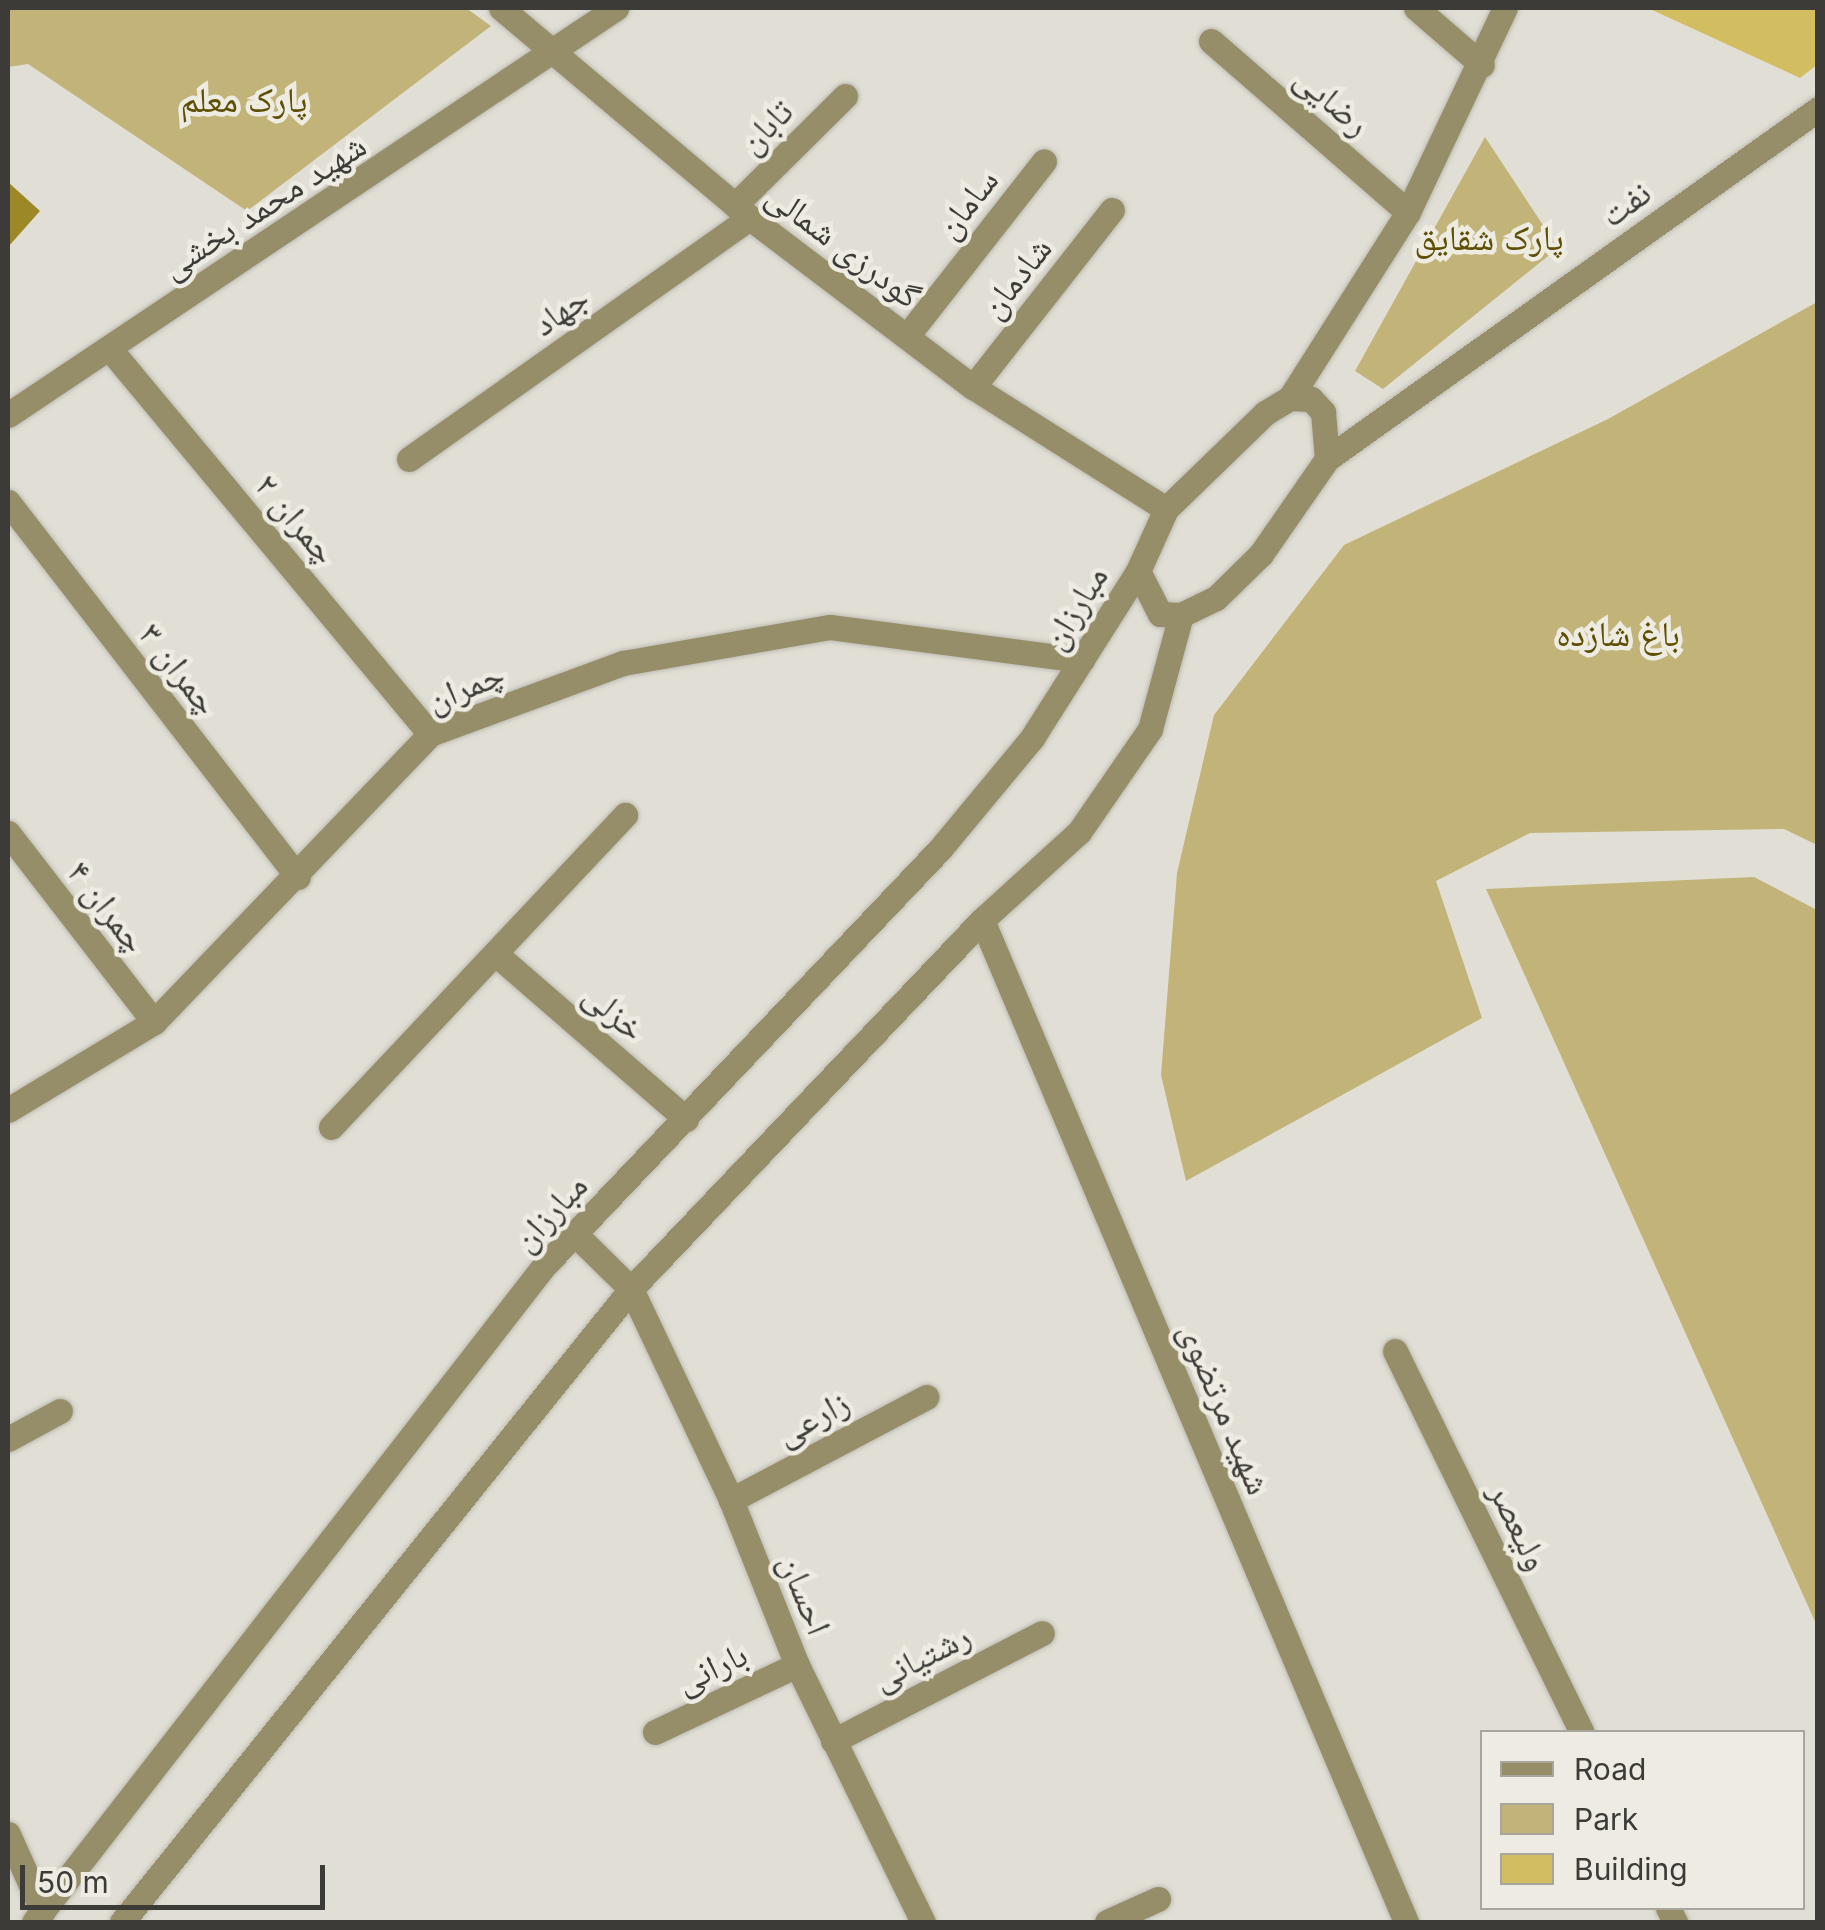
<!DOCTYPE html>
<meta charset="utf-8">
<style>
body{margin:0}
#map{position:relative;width:1825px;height:1930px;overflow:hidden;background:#e1dfd5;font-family:Inter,"Noto Naskh Arabic",sans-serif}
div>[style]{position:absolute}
.green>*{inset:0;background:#c2b479}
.water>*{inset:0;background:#9d8827}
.building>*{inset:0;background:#d2bd61}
.roads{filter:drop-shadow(0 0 2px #bdbbb2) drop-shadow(0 0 2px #bdbbb2)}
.minor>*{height:25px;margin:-12.5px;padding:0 12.5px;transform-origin:12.5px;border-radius:12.5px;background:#968d69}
span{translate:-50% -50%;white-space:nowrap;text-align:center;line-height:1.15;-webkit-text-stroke:9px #eeece2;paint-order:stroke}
.park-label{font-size:35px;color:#5e4f04}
.street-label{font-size:35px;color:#3c3b37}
.frame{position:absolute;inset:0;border:10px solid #3c3b37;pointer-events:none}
.legend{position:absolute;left:1480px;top:1730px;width:325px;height:180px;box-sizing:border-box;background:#eeece2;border:2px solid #a7a59e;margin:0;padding:12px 18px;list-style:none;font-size:30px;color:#3c3b37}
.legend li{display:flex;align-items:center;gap:20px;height:50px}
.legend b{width:50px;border:2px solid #a7a59e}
.scale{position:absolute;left:20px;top:1865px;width:305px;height:45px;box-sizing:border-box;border:5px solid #3c3b37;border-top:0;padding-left:12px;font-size:30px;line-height:35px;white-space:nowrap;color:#3c3b37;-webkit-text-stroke:8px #eeece2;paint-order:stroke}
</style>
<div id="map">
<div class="green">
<i style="clip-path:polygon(8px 8px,466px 8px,491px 26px,247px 211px,28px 64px,8px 67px)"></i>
<i style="clip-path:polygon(1485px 137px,1558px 248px,1383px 389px,1355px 371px)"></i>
<i style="clip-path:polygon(1817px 302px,1817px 845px,1784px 829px,1530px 833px,1436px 881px,1482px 1018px,1186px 1181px,1161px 1075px,1177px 873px,1214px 715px,1344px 545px,1608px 419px)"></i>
<i style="clip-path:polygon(1754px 877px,1817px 910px,1817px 1626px,1486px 889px)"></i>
</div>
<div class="water">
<i style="clip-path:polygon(8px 182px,40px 211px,8px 247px)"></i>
</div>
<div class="building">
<i style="clip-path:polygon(1648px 8px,1818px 8px,1818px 64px,1800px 78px)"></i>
</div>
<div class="roads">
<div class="minor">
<i style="left:501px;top:8px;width:326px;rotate:40.1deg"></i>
<i style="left:750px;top:218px;width:280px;rotate:37.2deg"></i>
<i style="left:973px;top:387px;width:228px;rotate:32.3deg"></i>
<i style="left:1416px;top:8px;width:87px;rotate:40.8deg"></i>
<i style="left:1211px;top:41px;width:261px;rotate:41deg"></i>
<i style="left:735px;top:205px;width:155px;rotate:-44.7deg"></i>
<i style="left:907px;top:336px;width:222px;rotate:-51.9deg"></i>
<i style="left:109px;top:348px;width:502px;rotate:50.25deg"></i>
<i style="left:973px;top:387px;width:225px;rotate:-51.9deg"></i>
<i style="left:1290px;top:398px;width:220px;rotate:-57.6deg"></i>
<i style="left:1408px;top:212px;width:226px;rotate:-64.6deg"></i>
<i style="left:8px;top:415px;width:732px;rotate:-33.8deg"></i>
<i style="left:409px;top:459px;width:418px;rotate:-35.3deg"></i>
<i style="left:1327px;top:459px;width:603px;rotate:-35.48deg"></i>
<i style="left:8px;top:502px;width:474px;rotate:52.3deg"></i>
<i style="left:8px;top:833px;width:239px;rotate:52.3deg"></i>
<i style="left:982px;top:920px;width:1088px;rotate:67.06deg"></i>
<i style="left:498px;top:956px;width:249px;rotate:40.9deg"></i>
<i style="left:8px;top:1110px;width:170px;rotate:-31.1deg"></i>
<i style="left:154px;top:1022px;width:399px;rotate:-46.2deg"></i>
<i style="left:430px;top:734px;width:206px;rotate:-20.2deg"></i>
<i style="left:623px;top:663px;width:210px;rotate:-9.9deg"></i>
<i style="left:830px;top:627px;width:254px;rotate:7.5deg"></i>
<i style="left:331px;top:1127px;width:429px;rotate:-46.7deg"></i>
<i style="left:575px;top:1234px;width:78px;rotate:44.5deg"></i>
<i style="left:631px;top:1289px;width:233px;rotate:64.6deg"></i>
<i style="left:731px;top:1500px;width:178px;rotate:68.2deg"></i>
<i style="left:797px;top:1665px;width:286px;rotate:63.9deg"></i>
<i style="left:1395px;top:1351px;width:424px;rotate:63.9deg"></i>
<i style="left:8px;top:1439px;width:59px;rotate:-28.3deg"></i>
<i style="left:731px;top:1500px;width:221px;rotate:-27.8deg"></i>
<i style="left:655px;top:1732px;width:157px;rotate:-25.3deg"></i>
<i style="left:833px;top:1741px;width:235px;rotate:-27.3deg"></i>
<i style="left:8px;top:1834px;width:85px;rotate:65.8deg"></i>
<i style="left:1668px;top:1908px;width:16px;rotate:63deg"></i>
<i style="left:34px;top:1922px;width:831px;rotate:-52.14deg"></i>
<i style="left:544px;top:1266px;width:575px;rotate:-46.48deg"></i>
<i style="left:940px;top:849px;width:144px;rotate:-50.3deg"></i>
<i style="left:1032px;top:738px;width:198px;rotate:-57.6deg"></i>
<i style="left:1138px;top:571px;width:68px;rotate:-65.7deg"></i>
<i style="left:1166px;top:509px;width:138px;rotate:-44.1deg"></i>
<i style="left:1265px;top:413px;width:29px;rotate:-31deg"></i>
<i style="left:1290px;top:398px;width:21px;rotate:3deg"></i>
<i style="left:1311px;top:399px;width:18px;rotate:47deg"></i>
<i style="left:1323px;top:412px;width:47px;rotate:85.1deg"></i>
<i style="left:1327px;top:459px;width:116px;rotate:124.8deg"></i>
<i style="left:1261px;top:554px;width:63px;rotate:135.6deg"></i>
<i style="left:1216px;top:598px;width:39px;rotate:154deg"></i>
<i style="left:1181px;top:615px;width:21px;rotate:-177deg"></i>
<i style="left:1160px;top:614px;width:48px;rotate:-117.1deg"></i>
<i style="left:122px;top:1922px;width:812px;rotate:-51.2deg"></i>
<i style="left:631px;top:1289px;width:509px;rotate:-46.43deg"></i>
<i style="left:982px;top:920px;width:131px;rotate:-42.2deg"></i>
<i style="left:1079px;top:832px;width:125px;rotate:-55.4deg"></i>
<i style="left:1150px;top:729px;width:118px;rotate:-74.8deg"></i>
<i style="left:1107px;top:1922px;width:56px;rotate:-24.3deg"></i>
</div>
</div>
<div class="park-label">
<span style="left:244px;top:99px">پارک معلم</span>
<span style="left:1489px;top:237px">پارک شقایق</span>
<span style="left:1618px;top:633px">باغ شازده</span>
</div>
<div class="street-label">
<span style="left:1333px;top:100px;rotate:41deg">رضایی</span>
<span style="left:765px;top:126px;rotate:-45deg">تابان</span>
<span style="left:966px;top:203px;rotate:-52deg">سامان</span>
<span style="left:1625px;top:203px;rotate:-36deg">نفت</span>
<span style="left:263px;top:205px;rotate:-33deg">شهید محمد بخشی</span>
<span style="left:844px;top:245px;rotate:37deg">گودرزی شمالی</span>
<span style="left:1015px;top:277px;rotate:-52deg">شادمان</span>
<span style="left:560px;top:310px;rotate:-35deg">جهاد</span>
<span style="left:297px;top:518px;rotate:50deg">چمران ۲</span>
<span style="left:1074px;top:607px;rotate:-58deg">مبارزان</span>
<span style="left:180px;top:668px;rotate:52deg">چمران ۳</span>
<span style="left:465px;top:686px;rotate:-22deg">چمران</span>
<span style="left:108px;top:906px;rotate:52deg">چمران ۴</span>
<span style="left:615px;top:1011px;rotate:41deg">خزلی</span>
<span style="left:549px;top:1212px;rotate:-47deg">مبارزان</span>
<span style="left:1226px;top:1408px;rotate:67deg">شهید مرتضوی</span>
<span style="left:812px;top:1417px;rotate:-28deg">زارعی</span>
<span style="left:1520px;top:1526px;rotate:64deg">ولیعصر</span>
<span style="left:806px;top:1594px;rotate:68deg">احسان</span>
<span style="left:921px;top:1656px;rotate:-27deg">رشتیانی</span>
<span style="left:711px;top:1667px;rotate:-25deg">بارانی</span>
</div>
<div class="frame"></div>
<ul class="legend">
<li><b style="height:12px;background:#968d69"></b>Road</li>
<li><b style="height:28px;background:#c2b479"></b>Park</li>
<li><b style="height:28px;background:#d2bd61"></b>Building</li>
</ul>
<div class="scale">50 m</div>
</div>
